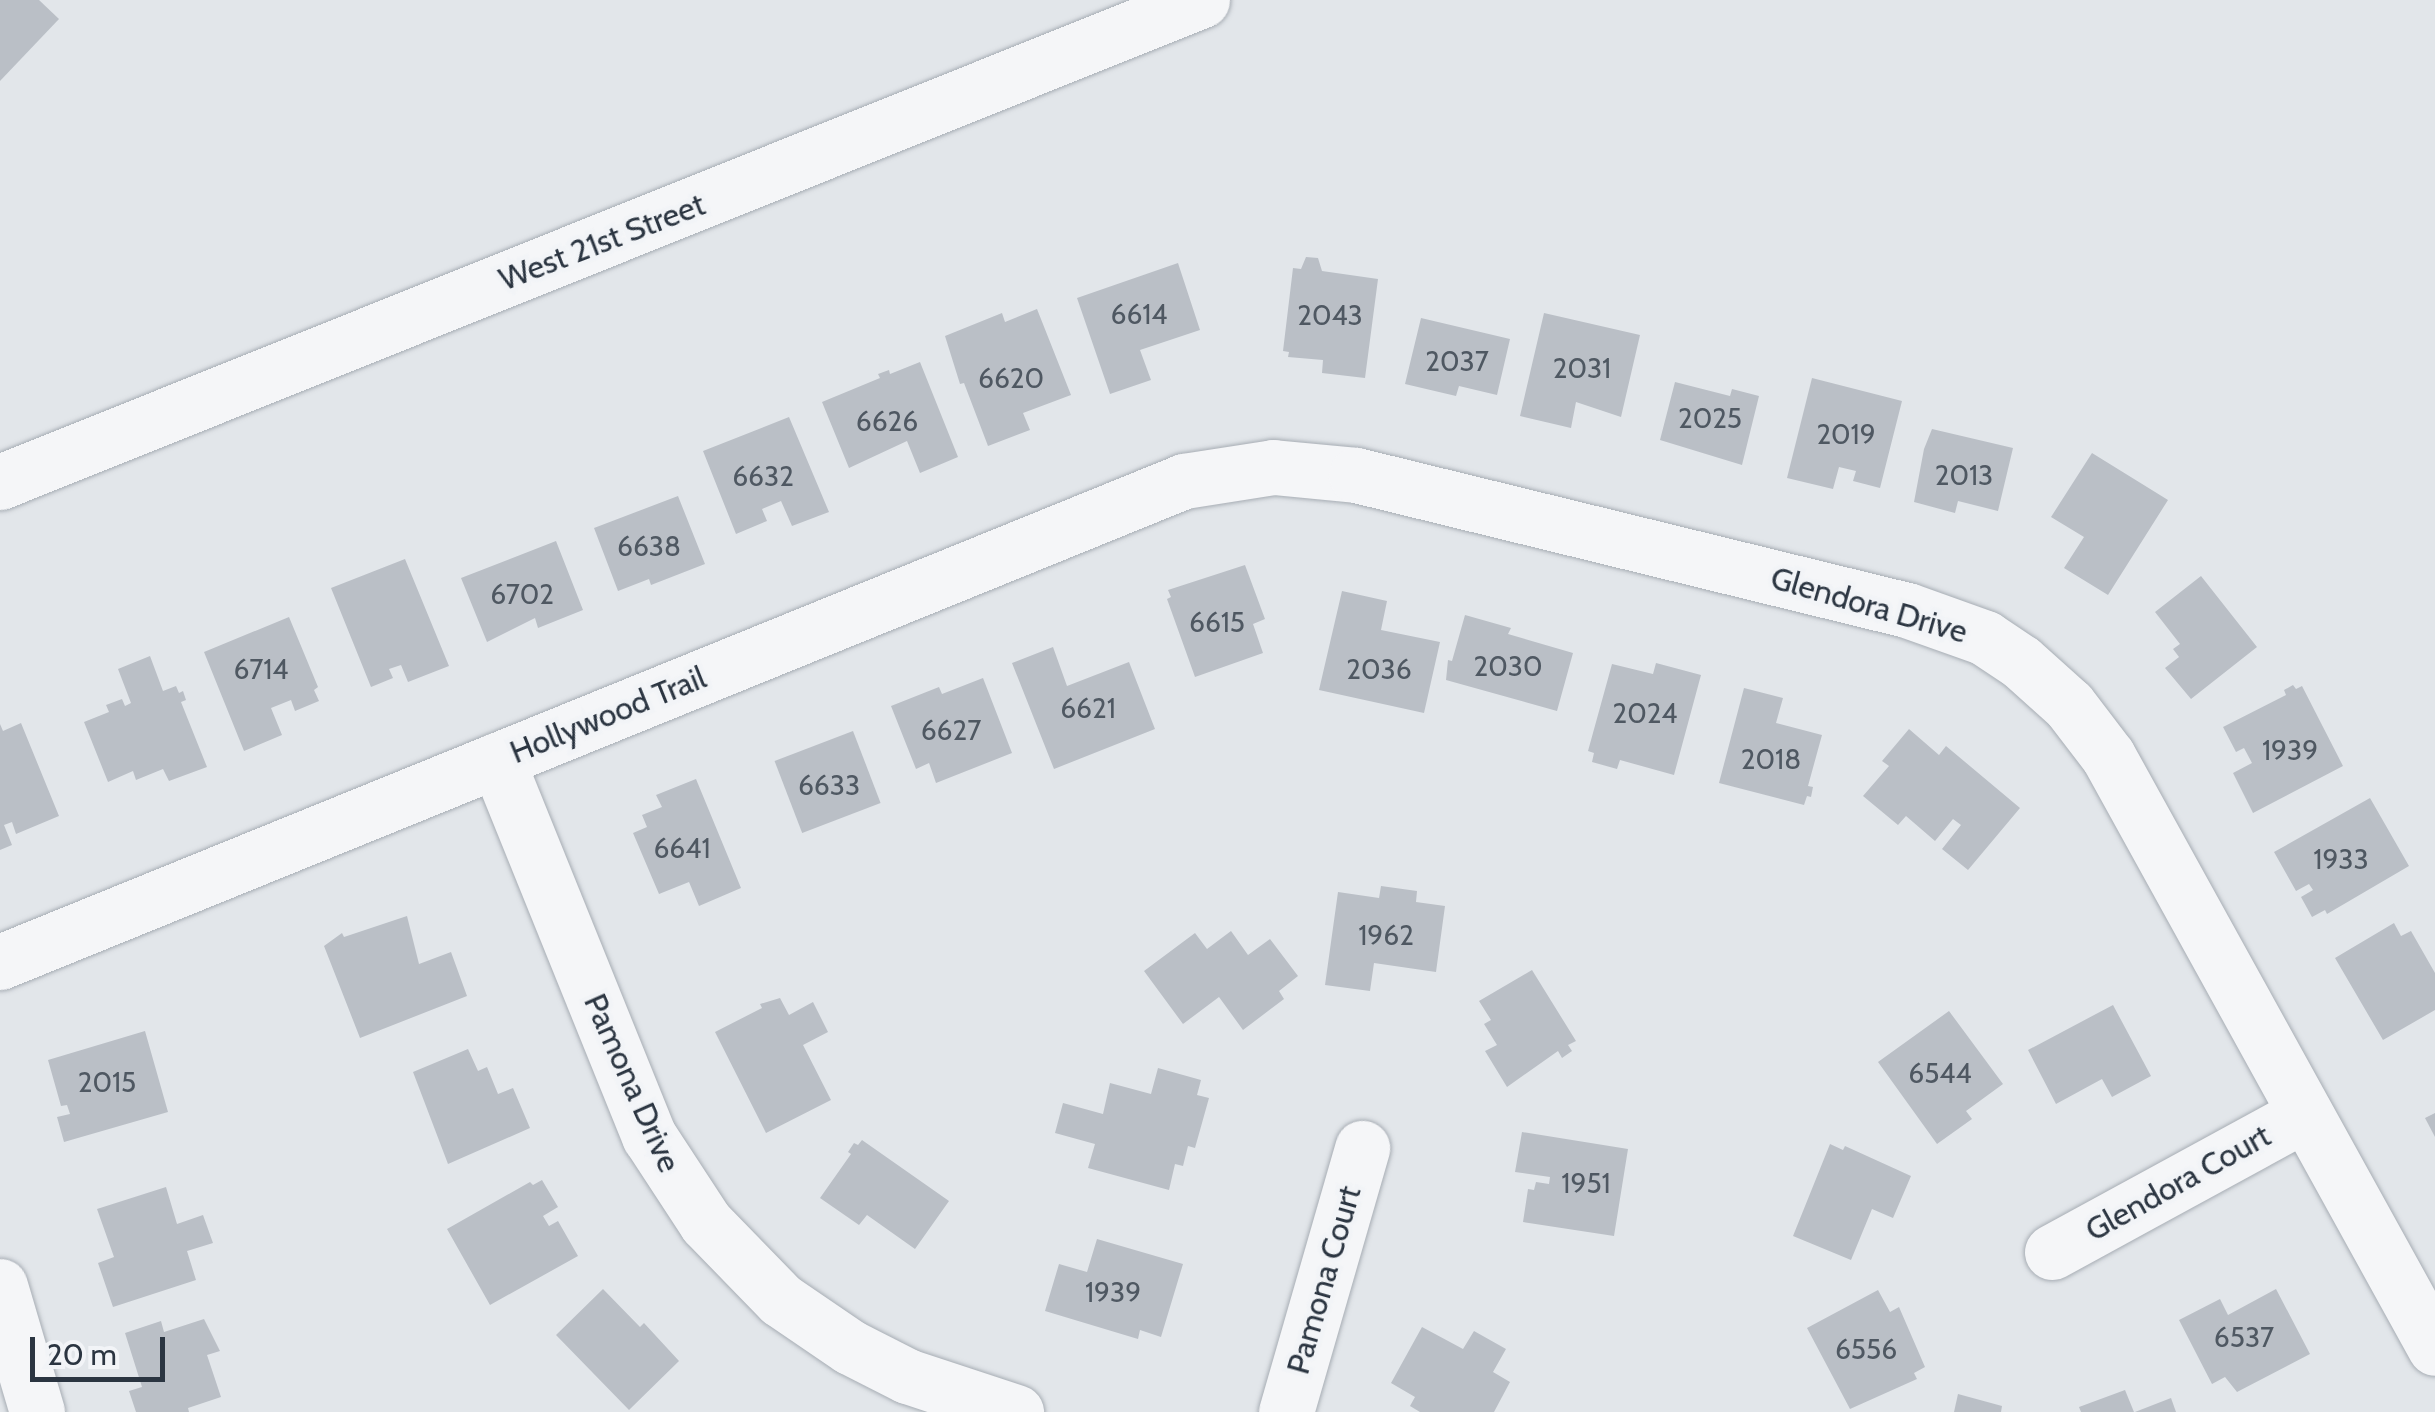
<!DOCTYPE html>
<style>
body{margin:0}
#map{position:relative;width:2435px;height:1412px;overflow:hidden;background:#e2e6ea;font-family:Cabin,sans-serif}
div>[style]{position:absolute}
.building>*{inset:0;background:#babfc6;transform-origin:0 0}
.roads{filter:drop-shadow(0 0 2px #a7adb4) drop-shadow(0 0 2px #a7adb4)}
.minor>*{height:55px;margin:-27.5px;padding:0 27.5px;transform-origin:27.5px;border-radius:27.5px;background:#f5f6f8}
span{translate:-50% -50%;white-space:nowrap;text-align:center;line-height:1.15;-webkit-text-stroke:9px #f2f4f7;paint-order:stroke}
.number-label{font-size:28px;color:#4f5862}
.number-label span{-webkit-text-stroke-width:0}
.street-label{font-size:32px;color:#2b3541}
.scale{position:absolute;left:30px;top:1337px;width:135px;height:45px;box-sizing:border-box;border:5px solid #2b3541;border-top:0;padding-left:12px;font-size:30px;line-height:35px;white-space:nowrap;color:#2b3541;-webkit-text-stroke:8px #f2f4f7;paint-order:stroke}
</style>
<div id="map">
<div class="building">
<i style="clip-path:polygon(0 0,39px 0,59px 19px,0 81px)"></i>
<i style="clip-path:polygon(1306px 257px,1318px 258px,1322px 271px,1378px 279px,1365px 378px,1322px 373px,1323px 360px,1288px 357px,1289px 352px,1283px 351px,1293px 268px,1301px 269px)"></i>
<i style="clip-path:polygon(1178px 263px,1200px 330px,1140px 350px,1151px 380px,1110px 394px,1077px 298px)"></i>
<i style="clip-path:polygon(1037px 309px,1071px 395px,1023px 413px,1030px 430px,988px 446px,964px 383px,960px 384px,945px 336px,1002px 313px,1005px 322px)"></i>
<i style="clip-path:polygon(1544px 313px,1640px 335px,1621px 417px,1576px 402px,1571px 428px,1520px 416px)"></i>
<i style="clip-path:polygon(1421px 318px,1510px 339px,1497px 395px,1459px 386px,1456px 396px,1405px 384px)"></i>
<i style="clip-path:polygon(920px 362px,958px 457px,920px 473px,907px 441px,849px 468px,822px 402px,880px 378px,878px 374px,889px 370px,890px 374px)"></i>
<i style="clip-path:polygon(1812px 378px,1902px 401px,1880px 488px,1853px 481px,1856px 471px,1839px 467px,1833px 489px,1787px 478px)"></i>
<i style="clip-path:polygon(1675px 382px,1730px 396px,1732px 389px,1759px 396px,1742px 465px,1660px 440px)"></i>
<i style="clip-path:polygon(789px 417px,829px 512px,792px 526px,781px 501px,762px 509px,767px 521px,736px 534px,703px 451px)"></i>
<i style="clip-path:polygon(1932px 429px,2013px 448px,1998px 511px,1958px 501px,1955px 513px,1914px 502px,1924px 449px)"></i>
<i style="clip-path:polygon(2092px 453px,2168px 500px,2108px 595px,2064px 568px,2084px 537px,2051px 517px)"></i>
<i style="clip-path:polygon(678px 496px,705px 564px,651px 585px,649px 579px,618px 591px,594px 528px)"></i>
<i style="clip-path:polygon(556px 541px,583px 610px,538px 628px,535px 618px,487px 642px,461px 578px)"></i>
<i style="clip-path:polygon(405px 559px,449px 666px,408px 682px,401px 665px,389px 669px,393px 678px,371px 687px,331px 588px)"></i>
<i style="clip-path:polygon(1245px 565px,1265px 619px,1253px 624px,1263px 653px,1195px 677px,1167px 599px,1171px 597px,1168px 590px)"></i>
<i style="clip-path:polygon(2201px 576px,2257px 647px,2191px 699px,2165px 668px,2179px 657px,2173px 649px,2180px 644px,2155px 612px)"></i>
<i style="clip-path:polygon(1342px 591px,1387px 601px,1381px 630px,1440px 642px,1424px 713px,1319px 690px)"></i>
<i style="clip-path:polygon(1465px 615px,1511px 628px,1508px 634px,1573px 653px,1557px 711px,1446px 680px,1448px 660px,1452px 661px)"></i>
<i style="clip-path:polygon(289px 617px,318px 687px,314px 690px,319px 701px,295px 711px,291px 700px,271px 708px,282px 735px,244px 751px,204px 652px)"></i>
<i style="clip-path:polygon(1053px 647px,1067px 686px,1129px 662px,1155px 729px,1054px 769px,1012px 663px)"></i>
<i style="clip-path:polygon(150px 656px,163px 691px,176px 686px,179px 693px,183px 691px,186px 700px,181px 702px,207px 767px,169px 781px,163px 769px,136px 780px,133px 771px,108px 782px,84px 722px,109px 712px,106px 705px,122px 699px,125px 706px,131px 703px,118px 669px)"></i>
<i style="clip-path:polygon(1656px 663px,1701px 675px,1674px 775px,1620px 760px,1617px 769px,1592px 762px,1594px 753px,1588px 751px,1612px 664px,1653px 674px)"></i>
<i style="clip-path:polygon(983px 678px,1012px 753px,936px 783px,929px 763px,916px 769px,891px 706px,939px 687px,942px 694px)"></i>
<i style="clip-path:polygon(2293px 685px,2296px 689px,2302px 686px,2343px 766px,2253px 813px,2233px 773px,2252px 763px,2244px 748px,2236px 752px,2223px 727px,2286px 695px,2284px 690px)"></i>
<i style="clip-path:polygon(1744px 688px,1783px 698px,1776px 723px,1822px 735px,1808px 786px,1813px 787px,1811px 797px,1807px 796px,1804px 805px,1719px 783px)"></i>
<i style="clip-path:polygon(21px 723px,59px 816px,16px 834px,12px 822px,4px 825px,12px 845px,0 850px,0 724px,3px 731px)"></i>
<i style="clip-path:polygon(1909px 729px,1939px 755px,1946px 746px,2020px 808px,1968px 870px,1942px 849px,1961px 825px,1953px 819px,1935px 841px,1906px 816px,1898px 825px,1863px 796px,1889px 766px,1882px 761px)"></i>
<i style="left:853px;top:731px;width:77px;height:84px;rotate:69deg"></i>
<i style="clip-path:polygon(696px 779px,741px 888px,699px 906px,689px 882px,659px 894px,633px 833px,647px 827px,642px 815px,662px 807px,656px 795px)"></i>
<i style="clip-path:polygon(2370px 798px,2409px 866px,2327px 914px,2325px 910px,2312px 917px,2301px 897px,2313px 890px,2309px 884px,2296px 891px,2274px 852px)"></i>
<i style="clip-path:polygon(1381px 886px,1417px 891px,1416px 902px,1445px 906px,1436px 972px,1374px 963px,1370px 991px,1325px 985px,1338px 892px,1379px 898px)"></i>
<i style="clip-path:polygon(407px 916px,419px 964px,451px 952px,467px 996px,360px 1038px,324px 946px,342px 933px,344px 937px)"></i>
<i style="clip-path:polygon(2394px 923px,2401px 936px,2411px 931px,2435px 973px,2435px 1010px,2383px 1040px,2335px 958px)"></i>
<i style="clip-path:polygon(1231px 931px,1248px 955px,1270px 939px,1298px 976px,1279px 991px,1284px 999px,1243px 1030px,1219px 997px,1183px 1024px,1144px 971px,1195px 933px,1207px 949px)"></i>
<i style="clip-path:polygon(1532px 970px,1576px 1041px,1568px 1045px,1572px 1051px,1562px 1058px,1558px 1051px,1507px 1087px,1485px 1051px,1497px 1045px,1484px 1024px,1491px 1020px,1479px 1001px)"></i>
<i style="clip-path:polygon(780px 998px,789px 1015px,813px 1002px,828px 1032px,803px 1045px,831px 1100px,766px 1133px,715px 1032px,762px 1008px,760px 1004px)"></i>
<i style="clip-path:polygon(2113px 1005px,2151px 1076px,2112px 1097px,2102px 1079px,2056px 1104px,2028px 1050px)"></i>
<i style="clip-path:polygon(1949px 1011px,2003px 1084px,1966px 1111px,1972px 1119px,1937px 1144px,1878px 1062px)"></i>
<i style="clip-path:polygon(145px 1031px,168px 1112px,64px 1142px,57px 1117px,70px 1114px,67px 1105px,61px 1106px,48px 1060px)"></i>
<i style="clip-path:polygon(468px 1049px,478px 1071px,487px 1067px,498px 1094px,513px 1088px,530px 1128px,448px 1164px,413px 1072px)"></i>
<i style="clip-path:polygon(1158px 1068px,1201px 1080px,1197px 1095px,1209px 1098px,1195px 1148px,1188px 1146px,1183px 1166px,1175px 1164px,1169px 1190px,1088px 1168px,1095px 1144px,1055px 1133px,1063px 1103px,1103px 1114px,1110px 1083px,1151px 1094px)"></i>
<i style="clip-path:polygon(2435px 1113px,2435px 1137px,2425px 1118px)"></i>
<i style="clip-path:polygon(1522px 1132px,1628px 1149px,1614px 1236px,1523px 1222px,1528px 1189px,1534px 1190px,1536px 1182px,1549px 1184px,1550px 1177px,1515px 1172px)"></i>
<i style="clip-path:polygon(862px 1140px,949px 1201px,915px 1249px,867px 1215px,859px 1225px,820px 1198px,851px 1154px,848px 1152px,854px 1143px,858px 1145px)"></i>
<i style="clip-path:polygon(1830px 1144px,1843px 1150px,1845px 1146px,1911px 1176px,1893px 1218px,1872px 1209px,1851px 1260px,1793px 1236px)"></i>
<i style="clip-path:polygon(542px 1180px,558px 1207px,543px 1216px,549px 1226px,558px 1221px,578px 1256px,490px 1305px,447px 1229px,530px 1182px,533px 1185px)"></i>
<i style="clip-path:polygon(166px 1187px,177px 1224px,203px 1215px,213px 1243px,187px 1251px,196px 1280px,113px 1307px,98px 1263px,114px 1257px,97px 1209px)"></i>
<i style="clip-path:polygon(1097px 1239px,1183px 1264px,1161px 1337px,1140px 1330px,1138px 1339px,1045px 1311px,1059px 1264px,1087px 1272px)"></i>
<i style="clip-path:polygon(603px 1289px,640px 1327px,644px 1323px,679px 1361px,629px 1410px,556px 1335px)"></i>
<i style="clip-path:polygon(2276px 1289px,2310px 1354px,2237px 1392px,2225px 1377px,2212px 1384px,2179px 1320px,2220px 1299px,2228px 1315px)"></i>
<i style="clip-path:polygon(1878px 1290px,1890px 1312px,1899px 1307px,1925px 1367px,1914px 1373px,1917px 1379px,1850px 1409px,1807px 1328px)"></i>
<i style="clip-path:polygon(204px 1319px,220px 1351px,207px 1355px,221px 1397px,188px 1408px,189px 1412px,136px 1412px,129px 1391px,142px 1387px,125px 1333px,161px 1321px,164px 1332px)"></i>
<i style="clip-path:polygon(1422px 1327px,1463px 1349px,1474px 1331px,1506px 1349px,1493px 1372px,1510px 1382px,1494px 1412px,1420px 1412px,1410px 1406px,1415px 1397px,1391px 1383px)"></i>
<i style="clip-path:polygon(2125px 1390px,2134px 1412px,2081px 1412px,2079px 1407px)"></i>
<i style="clip-path:polygon(1958px 1394px,2002px 1406px,2001px 1412px,1954px 1412px)"></i>
<i style="clip-path:polygon(2171px 1398px,2176px 1412px,2135px 1412px)"></i>
</div>
<div class="roads">
<div class="minor">
<i style="left:0;top:482px;width:1295px;rotate:-21.85deg"></i>
<i style="left:497px;top:760px;width:406px;rotate:68deg"></i>
<i style="left:649px;top:1136px;width:104px;rotate:56.8deg"></i>
<i style="left:706px;top:1223px;width:107px;rotate:45.8deg"></i>
<i style="left:781px;top:1300px;width:83px;rotate:34.3deg"></i>
<i style="left:850px;top:1347px;width:64px;rotate:27deg"></i>
<i style="left:907px;top:1376px;width:115px;rotate:18.3deg"></i>
<i style="left:0;top:962px;width:1278px;rotate:-22.11deg"></i>
<i style="left:1184px;top:481px;width:90px;rotate:-8.9deg"></i>
<i style="left:1273px;top:467px;width:83px;rotate:5.5deg"></i>
<i style="left:1356px;top:475px;width:567px;rotate:13.77deg"></i>
<i style="left:1907px;top:610px;width:83px;rotate:19.7deg"></i>
<i style="left:1985px;top:638px;width:43px;rotate:33.7deg"></i>
<i style="left:2021px;top:662px;width:64px;rotate:41.9deg"></i>
<i style="left:2069px;top:705px;width:64px;rotate:52.6deg"></i>
<i style="left:2108px;top:756px;width:676px;rotate:61.09deg"></i>
<i style="left:2052px;top:1252px;width:288px;rotate:-28.6deg"></i>
<i style="left:0;top:1286px;width:131px;rotate:73.6deg"></i>
<i style="left:1286px;top:1412px;width:275px;rotate:-73.9deg"></i>
</div>
</div>
<div class="number-label">
<span style="left:1139px;top:314px">6614</span>
<span style="left:1330px;top:315px">2043</span>
<span style="left:1457px;top:361px">2037</span>
<span style="left:1582px;top:368px">2031</span>
<span style="left:1011px;top:378px">6620</span>
<span style="left:1710px;top:418px">2025</span>
<span style="left:887px;top:421px">6626</span>
<span style="left:1846px;top:434px">2019</span>
<span style="left:1964px;top:475px">2013</span>
<span style="left:763px;top:476px">6632</span>
<span style="left:649px;top:546px">6638</span>
<span style="left:522px;top:594px">6702</span>
<span style="left:1217px;top:622px">6615</span>
<span style="left:1508px;top:666px">2030</span>
<span style="left:261px;top:669px">6714</span>
<span style="left:1379px;top:669px">2036</span>
<span style="left:1088px;top:708px">6621</span>
<span style="left:1645px;top:713px">2024</span>
<span style="left:951px;top:730px">6627</span>
<span style="left:2290px;top:750px">1939</span>
<span style="left:1771px;top:759px">2018</span>
<span style="left:829px;top:785px">6633</span>
<span style="left:682px;top:848px">6641</span>
<span style="left:2341px;top:859px">1933</span>
<span style="left:1386px;top:935px">1962</span>
<span style="left:1940px;top:1073px">6544</span>
<span style="left:107px;top:1082px">2015</span>
<span style="left:1586px;top:1183px">1951</span>
<span style="left:1113px;top:1292px">1939</span>
<span style="left:2244px;top:1337px">6537</span>
<span style="left:1866px;top:1349px">6556</span>
</div>
<div class="street-label">
<span style="left:602px;top:242px;rotate:-21deg">West 21st Street</span>
<span style="left:1869px;top:605px;rotate:16deg">Glendora Drive</span>
<span style="left:608px;top:715px;rotate:-22deg">Hollywood Trail</span>
<span style="left:632px;top:1083px;rotate:66deg">Pamona Drive</span>
<span style="left:2178px;top:1183px;rotate:-29deg">Glendora Court</span>
<span style="left:1324px;top:1280px;rotate:-74deg">Pamona Court</span>
</div>
<div class="scale">20 m</div>
</div>
